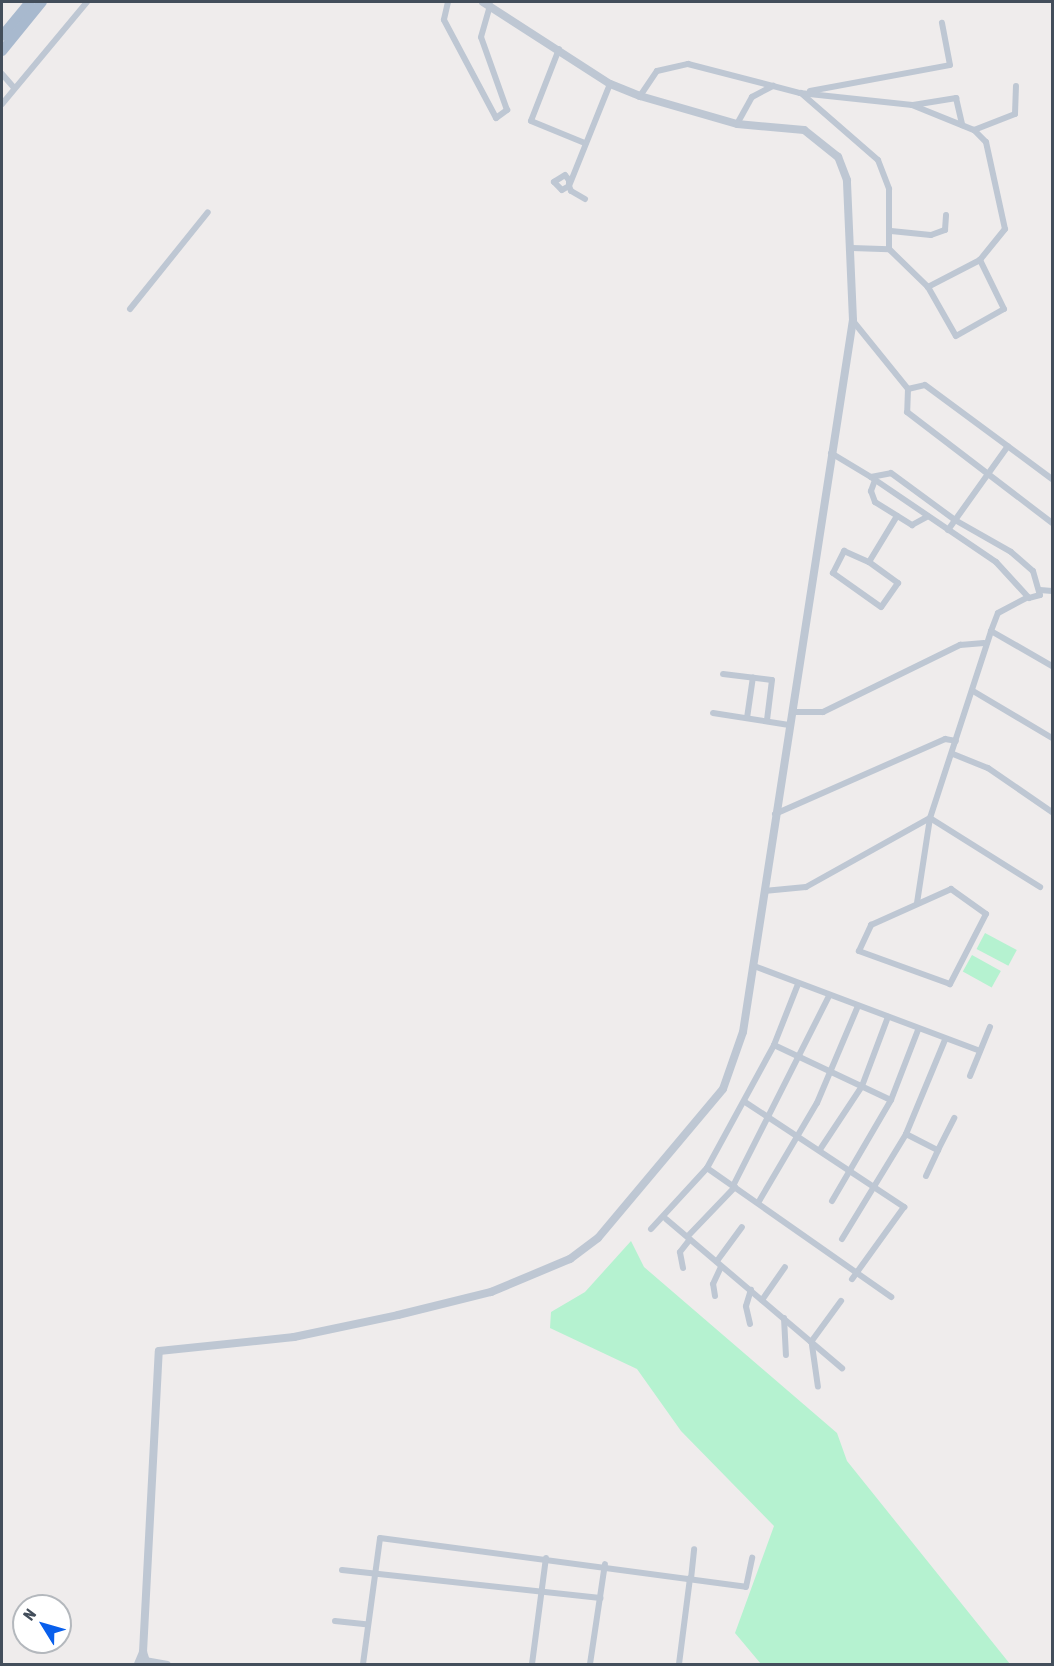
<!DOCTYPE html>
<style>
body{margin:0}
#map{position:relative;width:1054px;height:1666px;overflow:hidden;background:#efecec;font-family:"Asap Condensed",sans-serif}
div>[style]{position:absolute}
.green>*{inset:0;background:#b5f2d0;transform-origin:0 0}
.minor>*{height:6px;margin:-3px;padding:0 3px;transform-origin:3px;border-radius:3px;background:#bec7d3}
.tertiary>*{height:8px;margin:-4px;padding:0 4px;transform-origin:4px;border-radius:4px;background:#bec7d3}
.primary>*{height:10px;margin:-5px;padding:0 5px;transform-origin:5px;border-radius:5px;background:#a8b9ce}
span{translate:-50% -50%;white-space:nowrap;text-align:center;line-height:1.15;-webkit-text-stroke:6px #fff;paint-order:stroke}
.frame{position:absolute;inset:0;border:3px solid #434e5b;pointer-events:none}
.north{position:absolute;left:12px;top:1594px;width:60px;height:60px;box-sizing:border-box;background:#fff;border:2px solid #b4b8bd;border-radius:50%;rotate:307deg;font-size:16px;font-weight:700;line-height:24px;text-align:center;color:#434e5b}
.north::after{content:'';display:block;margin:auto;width:21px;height:27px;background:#095fec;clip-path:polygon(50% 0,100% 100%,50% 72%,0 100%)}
</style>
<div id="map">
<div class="green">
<i style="left:985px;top:933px;width:36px;height:18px;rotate:28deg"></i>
<i style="left:972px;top:955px;width:33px;height:19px;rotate:29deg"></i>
<i style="clip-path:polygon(631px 1241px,644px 1267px,837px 1433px,847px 1461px,1010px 1664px,761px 1664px,735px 1633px,774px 1526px,681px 1431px,637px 1369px,550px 1328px,551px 1312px,585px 1292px)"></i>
</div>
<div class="minor">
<i style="left:448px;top:2px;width:18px;rotate:103deg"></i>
<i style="left:444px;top:20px;width:111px;rotate:62deg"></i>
<i style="left:496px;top:118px;width:14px;rotate:-36deg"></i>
<i style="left:507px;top:110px;width:77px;rotate:-109.6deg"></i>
<i style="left:481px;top:37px;width:33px;rotate:-74deg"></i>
<i style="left:559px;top:49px;width:77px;rotate:111.3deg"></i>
<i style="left:531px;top:121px;width:58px;rotate:22.2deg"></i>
<i style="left:2px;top:74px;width:18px;rotate:49deg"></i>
<i style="left:810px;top:91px;width:142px;rotate:-10.5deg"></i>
<i style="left:950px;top:65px;width:43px;rotate:-100.8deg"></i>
<i style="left:801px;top:93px;width:102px;rotate:41deg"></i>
<i style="left:878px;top:160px;width:31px;rotate:69deg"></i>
<i style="left:889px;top:189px;width:60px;rotate:90deg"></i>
<i style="left:640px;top:96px;width:30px;rotate:-56deg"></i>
<i style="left:657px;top:71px;width:32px;rotate:-13deg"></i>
<i style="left:688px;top:64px;width:116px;rotate:14.5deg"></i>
<i style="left:800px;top:93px;width:113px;rotate:6.1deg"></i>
<i style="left:912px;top:105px;width:67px;rotate:22deg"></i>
<i style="left:974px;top:130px;width:17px;rotate:45deg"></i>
<i style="left:986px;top:142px;width:89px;rotate:77.7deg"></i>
<i style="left:1005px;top:229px;width:40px;rotate:129deg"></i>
<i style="left:980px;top:260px;width:59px;rotate:152.6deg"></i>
<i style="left:2px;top:104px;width:133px;rotate:-50.2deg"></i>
<i style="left:913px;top:105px;width:44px;rotate:-9.2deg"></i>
<i style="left:956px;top:98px;width:28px;rotate:77deg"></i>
<i style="left:737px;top:124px;width:31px;rotate:-61deg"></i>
<i style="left:752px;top:97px;width:24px;rotate:-28deg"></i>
<i style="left:974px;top:130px;width:44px;rotate:-21.3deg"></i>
<i style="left:1015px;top:114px;width:28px;rotate:-88deg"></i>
<i style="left:585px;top:199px;width:16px;rotate:-150deg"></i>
<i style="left:571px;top:191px;width:5px;rotate:-112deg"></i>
<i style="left:569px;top:186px;width:6px;rotate:-90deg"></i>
<i style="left:569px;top:180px;width:6px;rotate:-129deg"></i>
<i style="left:565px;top:175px;width:13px;rotate:148deg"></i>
<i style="left:554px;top:182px;width:11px;rotate:45deg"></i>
<i style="left:562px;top:190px;width:8px;rotate:-30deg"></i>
<i style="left:569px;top:186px;width:110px;rotate:-68.1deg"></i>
<i style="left:891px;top:231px;width:40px;rotate:5.7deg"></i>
<i style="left:931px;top:235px;width:15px;rotate:-20deg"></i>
<i style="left:945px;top:230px;width:15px;rotate:-86deg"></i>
<i style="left:852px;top:248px;width:37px;rotate:2deg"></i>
<i style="left:889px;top:249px;width:54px;rotate:44.3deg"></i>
<i style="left:928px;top:287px;width:56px;rotate:60.3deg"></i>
<i style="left:956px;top:336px;width:55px;rotate:-29.4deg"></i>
<i style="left:1004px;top:309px;width:55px;rotate:-116.1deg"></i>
<i style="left:130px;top:309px;width:124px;rotate:-51.2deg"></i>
<i style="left:853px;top:321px;width:87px;rotate:51deg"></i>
<i style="left:908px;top:389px;width:23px;rotate:92deg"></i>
<i style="left:907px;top:412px;width:183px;rotate:37.4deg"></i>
<i style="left:908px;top:389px;width:17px;rotate:-13deg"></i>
<i style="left:925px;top:385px;width:158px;rotate:36.5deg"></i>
<i style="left:831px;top:453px;width:47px;rotate:31deg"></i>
<i style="left:871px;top:477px;width:20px;rotate:-11deg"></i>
<i style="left:891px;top:473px;width:79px;rotate:36.3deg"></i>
<i style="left:955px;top:520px;width:64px;rotate:29.7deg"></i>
<i style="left:1011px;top:552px;width:29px;rotate:41deg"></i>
<i style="left:1033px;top:571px;width:25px;rotate:74deg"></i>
<i style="left:1040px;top:595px;width:11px;rotate:165deg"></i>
<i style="left:1029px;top:598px;width:49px;rotate:-132.5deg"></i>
<i style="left:996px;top:562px;width:151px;rotate:-145.8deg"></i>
<i style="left:875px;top:480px;width:12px;rotate:110deg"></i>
<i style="left:871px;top:491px;width:12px;rotate:70deg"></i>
<i style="left:875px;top:502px;width:44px;rotate:31.9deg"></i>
<i style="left:912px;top:525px;width:18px;rotate:-29deg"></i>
<i style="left:948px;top:530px;width:103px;rotate:-54.5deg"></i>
<i style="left:869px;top:562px;width:36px;rotate:36deg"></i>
<i style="left:898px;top:583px;width:29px;rotate:125deg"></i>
<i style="left:881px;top:607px;width:59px;rotate:-144.7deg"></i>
<i style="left:833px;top:573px;width:25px;rotate:-63deg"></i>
<i style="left:844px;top:551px;width:27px;rotate:24deg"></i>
<i style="left:869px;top:562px;width:54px;rotate:-58.7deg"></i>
<i style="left:1040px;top:590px;width:12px;rotate:5deg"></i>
<i style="left:991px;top:631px;width:19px;rotate:-69deg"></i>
<i style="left:998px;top:613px;width:34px;rotate:-28deg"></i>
<i style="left:723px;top:674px;width:49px;rotate:7deg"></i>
<i style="left:772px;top:680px;width:40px;rotate:97.1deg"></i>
<i style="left:973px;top:691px;width:92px;rotate:30.7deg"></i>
<i style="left:792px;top:712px;width:31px"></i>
<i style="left:823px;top:712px;width:153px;rotate:-26.1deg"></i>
<i style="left:960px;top:645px;width:24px;rotate:-5deg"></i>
<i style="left:713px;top:713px;width:77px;rotate:9deg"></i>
<i style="left:747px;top:718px;width:41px;rotate:-81.7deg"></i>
<i style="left:953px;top:754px;width:38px;rotate:22deg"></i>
<i style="left:988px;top:768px;width:78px;rotate:34.5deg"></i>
<i style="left:775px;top:814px;width:186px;rotate:-23.8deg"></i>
<i style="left:945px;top:739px;width:11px;rotate:10deg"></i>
<i style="left:951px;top:889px;width:43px;rotate:35.5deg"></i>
<i style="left:986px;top:914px;width:79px;rotate:117.2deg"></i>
<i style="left:950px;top:984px;width:97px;rotate:-160.1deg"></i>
<i style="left:859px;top:951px;width:29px;rotate:-65deg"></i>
<i style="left:871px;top:925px;width:88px;rotate:-24.2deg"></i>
<i style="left:764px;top:891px;width:42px;rotate:-5.4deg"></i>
<i style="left:806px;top:887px;width:142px;rotate:-29.1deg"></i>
<i style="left:930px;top:818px;width:130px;rotate:32.1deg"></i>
<i style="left:917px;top:903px;width:86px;rotate:-81.3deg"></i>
<i style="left:930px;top:818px;width:197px;rotate:-71.9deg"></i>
<i style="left:991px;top:631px;width:70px;rotate:29.8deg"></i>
<i style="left:754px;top:966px;width:241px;rotate:20.6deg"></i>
<i style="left:774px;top:1045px;width:129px;rotate:25.2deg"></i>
<i style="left:970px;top:1076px;width:53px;rotate:-67.8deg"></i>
<i style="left:745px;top:1102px;width:191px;rotate:33.4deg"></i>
<i style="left:904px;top:1207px;width:89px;rotate:125.8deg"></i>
<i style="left:906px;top:1134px;width:36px;rotate:27deg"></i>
<i style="left:938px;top:1150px;width:36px;rotate:-63deg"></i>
<i style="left:821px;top:1148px;width:74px;rotate:-56.5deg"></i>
<i style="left:862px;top:1086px;width:74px;rotate:-69.4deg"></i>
<i style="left:707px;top:1168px;width:225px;rotate:35deg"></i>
<i style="left:926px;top:1176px;width:29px;rotate:-65deg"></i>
<i style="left:733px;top:1186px;width:213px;rotate:-63.2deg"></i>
<i style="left:832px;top:1201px;width:117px;rotate:-59.7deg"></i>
<i style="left:891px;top:1100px;width:75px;rotate:-68.9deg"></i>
<i style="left:758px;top:1203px;width:116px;rotate:-59.5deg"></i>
<i style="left:817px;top:1103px;width:105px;rotate:-67.1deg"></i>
<i style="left:666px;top:1219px;width:231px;rotate:40.3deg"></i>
<i style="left:651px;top:1229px;width:83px;rotate:-47.4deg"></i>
<i style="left:707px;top:1168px;width:140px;rotate:-61.4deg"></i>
<i style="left:774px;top:1045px;width:66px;rotate:-68.5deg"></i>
<i style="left:688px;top:1236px;width:68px;rotate:-46.2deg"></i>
<i style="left:842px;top:1239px;width:123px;rotate:-58.6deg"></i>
<i style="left:906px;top:1134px;width:102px;rotate:-67.5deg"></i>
<i style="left:717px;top:1261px;width:42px;rotate:-53.7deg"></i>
<i style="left:683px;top:1268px;width:16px;rotate:-101deg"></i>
<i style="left:680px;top:1252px;width:16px;rotate:-52deg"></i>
<i style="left:715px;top:1296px;width:12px;rotate:-99deg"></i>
<i style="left:713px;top:1284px;width:19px;rotate:-65deg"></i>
<i style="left:762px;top:1300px;width:40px;rotate:-55.1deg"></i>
<i style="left:784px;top:1318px;width:37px;rotate:87deg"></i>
<i style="left:750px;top:1324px;width:18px;rotate:-103deg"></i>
<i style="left:746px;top:1306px;width:17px;rotate:-73deg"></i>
<i style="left:811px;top:1342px;width:51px;rotate:-53.8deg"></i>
<i style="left:812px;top:1345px;width:42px;rotate:81.9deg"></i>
<i style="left:342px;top:1570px;width:260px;rotate:6.2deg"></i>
<i style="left:691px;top:1579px;width:30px;rotate:-84deg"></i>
<i style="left:335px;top:1621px;width:31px;rotate:6deg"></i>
<i style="left:145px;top:1660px;width:23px;rotate:10deg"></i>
<i style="left:363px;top:1664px;width:127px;rotate:-82.3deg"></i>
<i style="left:380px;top:1538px;width:369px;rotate:7.6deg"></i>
<i style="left:746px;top:1587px;width:30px;rotate:-78deg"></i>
<i style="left:532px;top:1664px;width:107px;rotate:-82.5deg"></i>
<i style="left:590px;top:1664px;width:101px;rotate:-81.5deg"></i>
<i style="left:679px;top:1664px;width:87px;rotate:-82.7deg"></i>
</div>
<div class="tertiary">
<i style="left:143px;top:1652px;width:13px;rotate:72deg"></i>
<i style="left:138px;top:1664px;width:13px;rotate:-67deg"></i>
<i style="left:143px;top:1652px;width:301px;rotate:-87deg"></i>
<i style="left:159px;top:1351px;width:136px;rotate:-5.9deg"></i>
<i style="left:294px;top:1337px;width:106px;rotate:-11.9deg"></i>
<i style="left:398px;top:1315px;width:96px;rotate:-13.9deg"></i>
<i style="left:491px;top:1292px;width:86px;rotate:-22.7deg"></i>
<i style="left:570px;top:1259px;width:35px;rotate:-37deg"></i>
<i style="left:598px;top:1238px;width:194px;rotate:-50deg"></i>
<i style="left:723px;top:1089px;width:60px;rotate:-70.7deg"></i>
<i style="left:743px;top:1032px;width:720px;rotate:-81.22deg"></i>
<i style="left:853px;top:320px;width:140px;rotate:-92.5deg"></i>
<i style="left:847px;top:180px;width:25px;rotate:-111deg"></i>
<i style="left:838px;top:157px;width:43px;rotate:-141.5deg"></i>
<i style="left:804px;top:130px;width:67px;rotate:-174.9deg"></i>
<i style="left:737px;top:124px;width:101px;rotate:-163.9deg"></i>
<i style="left:640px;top:96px;width:32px;rotate:-158deg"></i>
<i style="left:610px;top:84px;width:151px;rotate:-147.2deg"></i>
</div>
<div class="primary">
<i style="left:2px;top:36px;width:44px;rotate:-50.5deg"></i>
<i style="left:2px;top:51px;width:63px;rotate:-50.8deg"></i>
</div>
<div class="frame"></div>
<div class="north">N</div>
</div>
